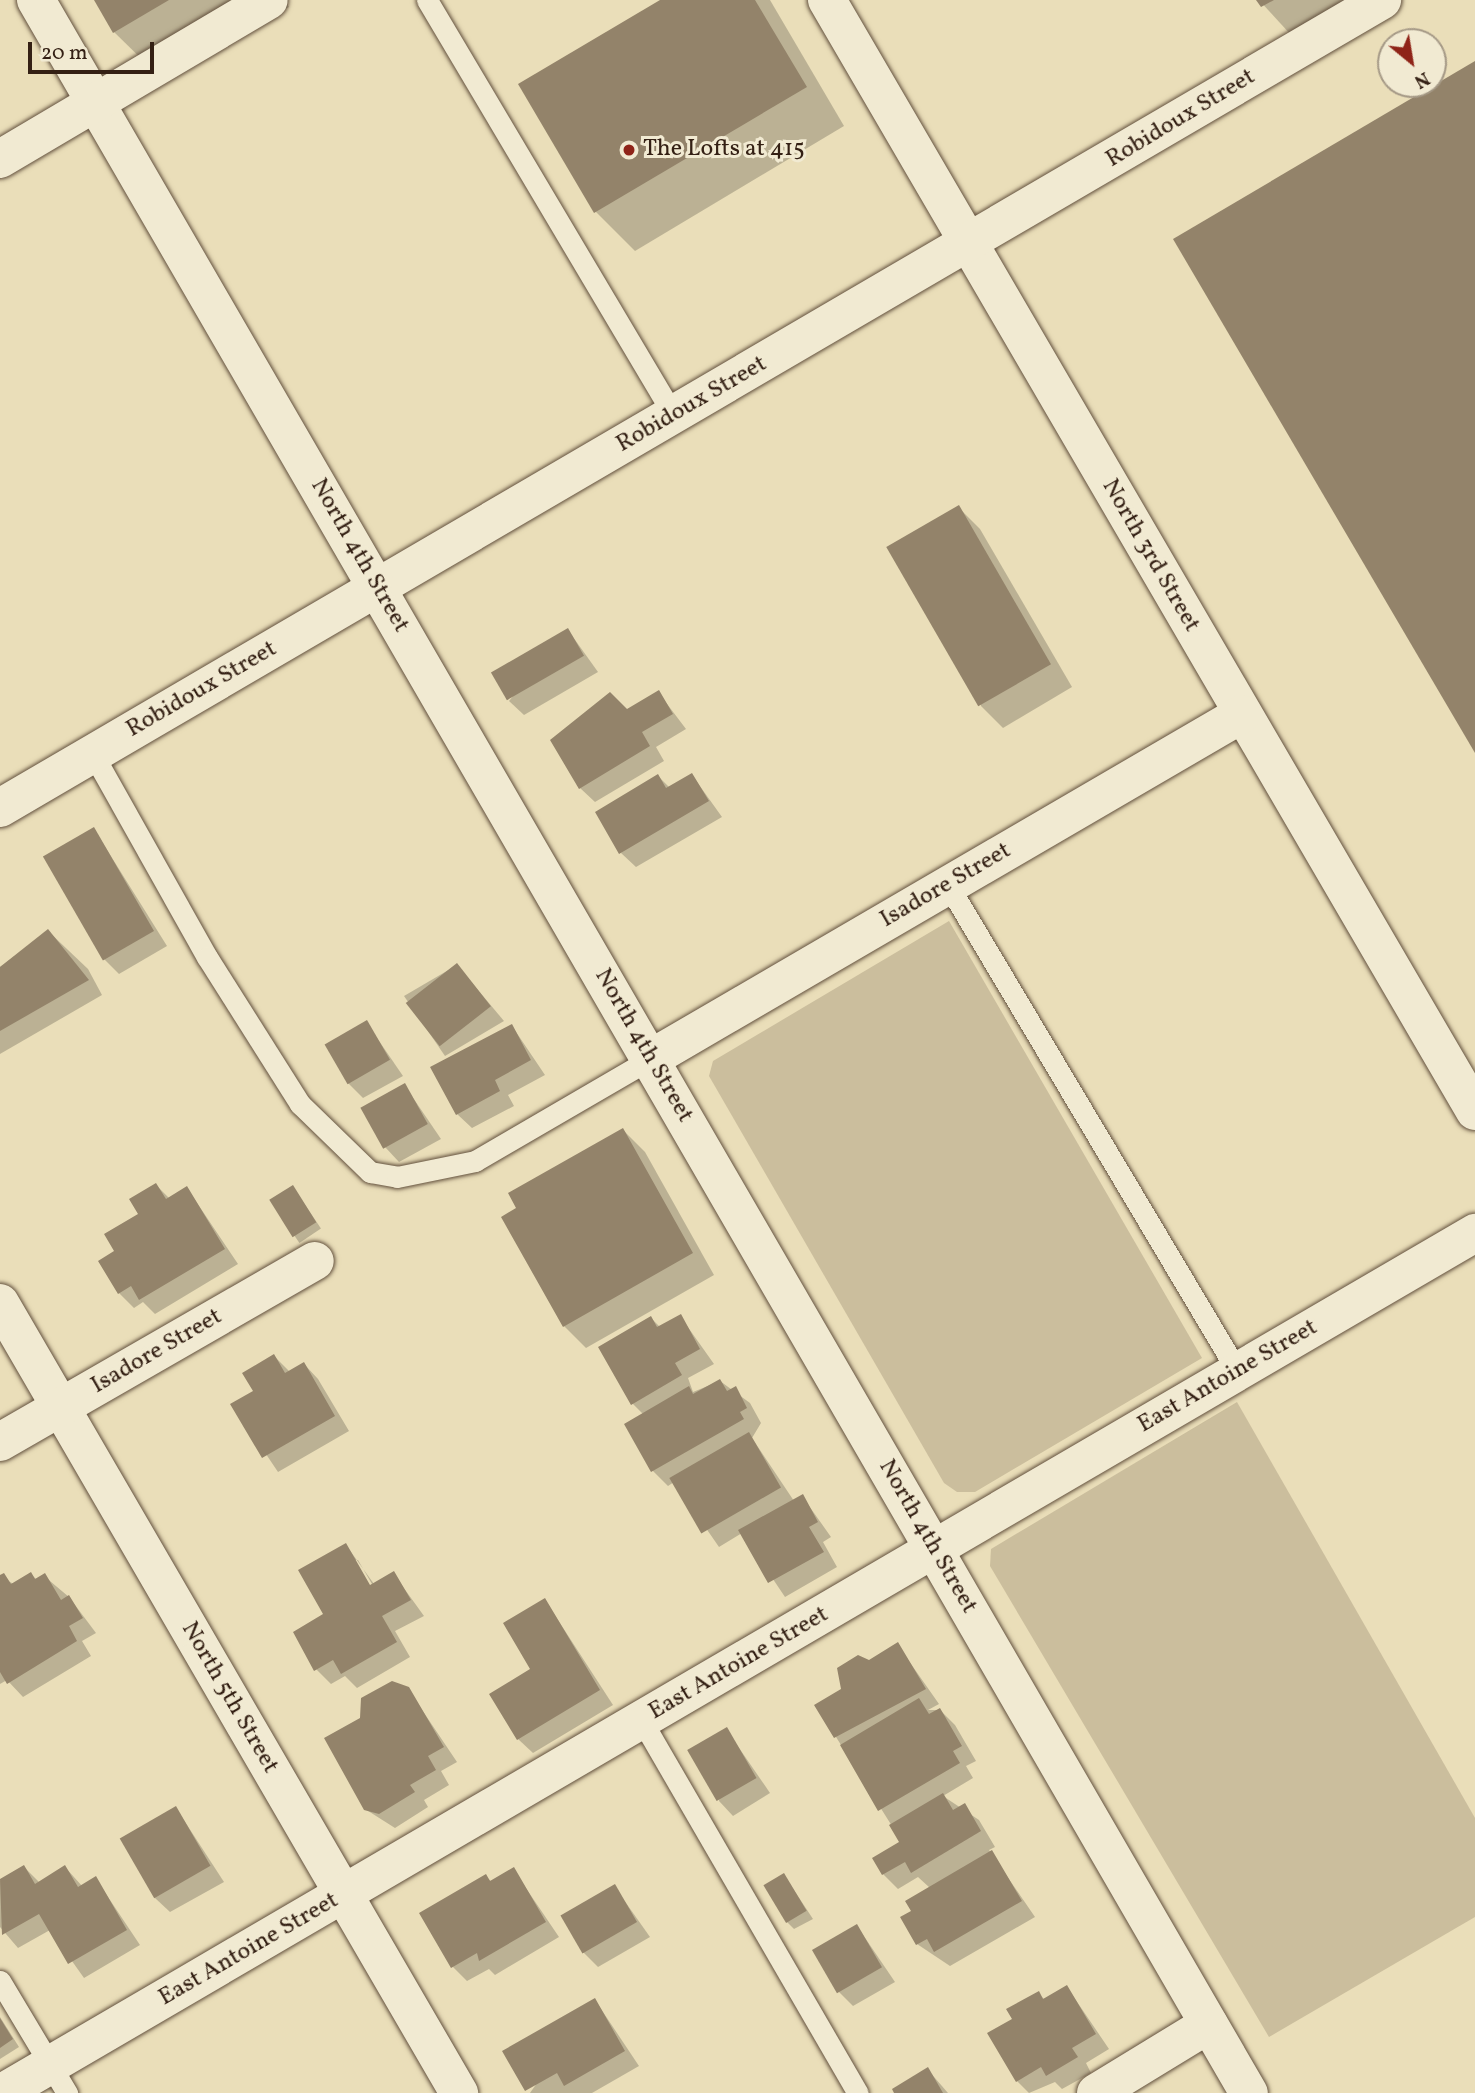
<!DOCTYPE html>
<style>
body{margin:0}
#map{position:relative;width:1475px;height:2093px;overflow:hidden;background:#eadeb9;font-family:Vollkorn,serif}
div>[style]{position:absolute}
.green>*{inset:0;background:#cbbe9d}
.shadow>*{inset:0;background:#0003;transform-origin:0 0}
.building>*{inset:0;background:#93836a;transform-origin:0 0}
.roads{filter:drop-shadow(0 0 2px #62503d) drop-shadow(0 0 2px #62503d)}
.service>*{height:21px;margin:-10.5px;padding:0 10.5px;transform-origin:10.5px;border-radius:10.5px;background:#f1ead2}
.minor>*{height:38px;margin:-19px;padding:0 19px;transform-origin:19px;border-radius:19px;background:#f1ead2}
.tertiary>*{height:38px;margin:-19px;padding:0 19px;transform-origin:19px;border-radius:19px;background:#f1ead2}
.dots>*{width:19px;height:19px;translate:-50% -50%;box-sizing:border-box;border:4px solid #f1ead2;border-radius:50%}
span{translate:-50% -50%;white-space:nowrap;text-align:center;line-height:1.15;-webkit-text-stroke:6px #f1ead2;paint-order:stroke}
.street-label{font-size:24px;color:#342014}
.poi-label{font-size:24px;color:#342014}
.left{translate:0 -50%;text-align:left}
.north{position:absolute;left:1377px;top:28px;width:70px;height:70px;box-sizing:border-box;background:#f1ead2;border:2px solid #a59986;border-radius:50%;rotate:150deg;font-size:19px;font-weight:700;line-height:28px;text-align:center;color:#342014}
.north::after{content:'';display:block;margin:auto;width:24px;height:32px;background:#8f2418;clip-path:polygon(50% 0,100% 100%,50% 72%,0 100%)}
.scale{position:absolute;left:28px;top:42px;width:126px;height:32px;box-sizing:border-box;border:4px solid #342014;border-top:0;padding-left:9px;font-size:21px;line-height:24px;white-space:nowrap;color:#342014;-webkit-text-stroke:5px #f1ead2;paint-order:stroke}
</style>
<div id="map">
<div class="green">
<i style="clip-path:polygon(949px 921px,1202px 1358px,975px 1492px,957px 1492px,944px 1483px,709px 1076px,713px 1061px)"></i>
<i style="clip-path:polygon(1237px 1402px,1475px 1818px,1475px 1917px,1269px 2037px,990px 1566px,991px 1549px)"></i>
</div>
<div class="shadow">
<i style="clip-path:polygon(96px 0,285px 0,289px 7px,163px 80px,114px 32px)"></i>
<i style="clip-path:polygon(664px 0,770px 0,844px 126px,635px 251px,596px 212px)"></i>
<i style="clip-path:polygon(1259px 0,1349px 0,1291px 35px)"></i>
<i style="clip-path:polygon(958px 507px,980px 529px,1072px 687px,1003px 728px,981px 706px)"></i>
<i style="clip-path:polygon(568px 630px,598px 672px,524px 715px,509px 701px)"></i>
<i style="clip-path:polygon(658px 692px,686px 729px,656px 747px,664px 761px,595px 802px,580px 788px,627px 711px)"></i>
<i style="clip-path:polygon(692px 775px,722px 817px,636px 867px,621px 853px,658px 776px,670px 788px)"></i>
<i style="clip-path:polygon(94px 829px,167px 946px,119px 974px,104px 959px)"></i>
<i style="clip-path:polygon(48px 931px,88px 969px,102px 995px,0 1054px,0 967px)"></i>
<i style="clip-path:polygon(457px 965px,504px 1021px,445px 1056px,404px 996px)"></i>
<i style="clip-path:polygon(366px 1022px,403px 1076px,363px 1098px,348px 1083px)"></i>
<i style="clip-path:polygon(512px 1026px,545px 1075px,508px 1095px,514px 1106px,472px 1128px,457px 1114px)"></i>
<i style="clip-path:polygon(405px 1086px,441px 1139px,399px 1162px,385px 1147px)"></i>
<i style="clip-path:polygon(623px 1130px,645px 1152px,714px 1275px,586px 1348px,564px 1326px)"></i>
<i style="clip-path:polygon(156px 1185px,170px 1199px,187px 1188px,238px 1264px,155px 1314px,143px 1302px,134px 1308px,119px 1293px,117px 1251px)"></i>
<i style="left:293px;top:1187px;width:50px;height:26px;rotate:56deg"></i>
<i style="clip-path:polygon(680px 1316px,714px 1364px,688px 1378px,693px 1392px,720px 1381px,750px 1403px,761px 1423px,752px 1438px,794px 1501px,802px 1496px,831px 1537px,823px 1542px,837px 1567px,785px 1597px,742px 1533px,719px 1547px,674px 1482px,668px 1486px,653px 1471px,643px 1414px,633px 1404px,651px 1318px,660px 1327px)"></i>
<i style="clip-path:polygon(274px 1356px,290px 1372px,304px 1364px,318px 1379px,349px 1431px,278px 1472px,233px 1405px,255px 1392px)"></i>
<i style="clip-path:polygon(evenodd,346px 1545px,374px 1584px,393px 1573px,424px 1616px,395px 1631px,410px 1657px,357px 1688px,345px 1676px,331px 1684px,316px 1669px,346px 1545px,354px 1560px,358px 1560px,376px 1591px,373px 1593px,354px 1560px)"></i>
<i style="clip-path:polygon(31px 1574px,37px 1580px,44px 1576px,69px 1597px,96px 1633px,82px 1641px,91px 1656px,23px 1697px,7px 1680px,0 1684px,0 1577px,14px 1584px)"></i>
<i style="clip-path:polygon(545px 1600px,613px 1705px,533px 1753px,518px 1739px)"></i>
<i style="clip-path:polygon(897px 1644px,939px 1704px,928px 1710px,940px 1710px,955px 1725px,976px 1761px,966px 1766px,973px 1778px,943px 1796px,979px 1820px,995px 1847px,989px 1850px,1035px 1917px,950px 1966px,917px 1944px,913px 1912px,930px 1888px,918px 1877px,898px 1889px,883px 1874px,902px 1842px,836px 1737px,843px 1689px,869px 1662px)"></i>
<i style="clip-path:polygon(408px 1689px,457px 1762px,441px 1771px,449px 1785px,424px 1800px,428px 1807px,395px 1828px,365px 1809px,362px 1719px)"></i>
<i style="clip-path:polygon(726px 1729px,770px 1793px,733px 1816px,719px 1801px)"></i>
<i style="clip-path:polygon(176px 1808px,224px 1882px,170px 1912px,155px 1898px)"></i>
<i style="clip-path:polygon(24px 1867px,40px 1883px,65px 1867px,82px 1886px,96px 1879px,140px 1945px,84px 1978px,50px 1930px,18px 1948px,0 1927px,0 1881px)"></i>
<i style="clip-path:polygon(513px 1869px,559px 1937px,495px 1975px,489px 1969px,467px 1981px,453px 1967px,485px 1876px,492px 1882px)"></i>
<i style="clip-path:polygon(784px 1875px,813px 1919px,794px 1929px,787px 1922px)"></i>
<i style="clip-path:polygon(614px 1886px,650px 1937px,598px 1967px,583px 1952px)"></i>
<i style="clip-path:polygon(857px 1926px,895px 1982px,853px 2006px,839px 1992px)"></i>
<i style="clip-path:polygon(1067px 1987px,1109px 2049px,1086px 2063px,1091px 2073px,1062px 2089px,1055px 2082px,1029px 2093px,1017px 2081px,1038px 1993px,1045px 2000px)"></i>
<i style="clip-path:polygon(595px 2000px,639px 2066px,592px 2093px,530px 2093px)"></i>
<i style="clip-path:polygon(0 2017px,19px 2047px,0 2059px)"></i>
<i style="clip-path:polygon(928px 2070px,948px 2093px,896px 2093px)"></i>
</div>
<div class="building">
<i style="clip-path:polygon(94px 0,169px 0,113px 33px)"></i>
<i style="clip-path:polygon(660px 0,755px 0,807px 87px,594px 213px,518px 84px)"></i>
<i style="clip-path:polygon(1256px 0,1274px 0,1261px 7px)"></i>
<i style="clip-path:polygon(1475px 61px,1475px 753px,1173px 239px)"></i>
<i style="left:959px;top:505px;width:184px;height:84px;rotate:60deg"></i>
<i style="left:568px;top:628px;width:32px;height:89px;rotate:60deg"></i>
<i style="clip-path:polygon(659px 690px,673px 714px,642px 732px,650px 746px,579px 789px,550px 740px,610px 692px,627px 709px)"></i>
<i style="clip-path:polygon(692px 773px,709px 801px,619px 854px,595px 812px,658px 774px,666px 788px)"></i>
<i style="left:94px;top:827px;width:120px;height:59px;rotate:60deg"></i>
<i style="clip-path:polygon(48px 929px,89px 980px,0 1031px,0 967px)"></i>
<i style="left:457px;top:963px;width:55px;height:65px;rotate:52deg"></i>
<i style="left:367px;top:1020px;width:46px;height:49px;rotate:60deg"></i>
<i style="clip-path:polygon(512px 1024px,531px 1060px,495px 1080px,500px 1091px,456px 1115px,430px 1067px)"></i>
<i style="left:405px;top:1083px;width:47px;height:51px;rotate:61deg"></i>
<i style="clip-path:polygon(623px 1128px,693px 1253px,563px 1327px,501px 1217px,516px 1208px,508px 1193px)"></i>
<i style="clip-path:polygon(156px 1183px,166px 1199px,187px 1186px,225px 1249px,139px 1300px,131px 1286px,118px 1294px,98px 1261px,114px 1251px,104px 1234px,138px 1214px,129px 1199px)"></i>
<i style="left:293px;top:1185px;width:44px;height:28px;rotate:58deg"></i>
<i style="clip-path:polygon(681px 1314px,700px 1349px,675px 1363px,682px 1375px,631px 1405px,598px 1347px,651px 1316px,657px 1327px)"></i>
<i style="clip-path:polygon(274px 1354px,285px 1373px,304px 1362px,335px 1416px,262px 1458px,230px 1404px,253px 1391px,242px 1373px)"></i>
<i style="clip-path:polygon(720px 1379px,727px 1391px,736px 1386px,747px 1408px,740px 1412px,744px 1419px,651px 1472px,624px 1424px,689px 1386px,693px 1394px)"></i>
<i style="left:749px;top:1432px;width:64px;height:92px;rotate:60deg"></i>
<i style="clip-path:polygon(803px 1494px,818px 1522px,809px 1527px,824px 1552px,768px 1583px,738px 1530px)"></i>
<i style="clip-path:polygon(346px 1543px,370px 1585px,394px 1571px,411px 1600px,382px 1616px,397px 1642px,341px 1674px,333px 1660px,314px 1671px,293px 1632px,323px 1614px,298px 1570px)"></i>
<i style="clip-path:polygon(31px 1572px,35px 1579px,45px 1573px,61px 1600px,69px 1595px,83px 1618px,69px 1626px,77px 1641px,7px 1684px,0 1672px,0 1575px,4px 1573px,11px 1584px)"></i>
<i style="clip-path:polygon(545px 1598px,600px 1690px,517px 1740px,489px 1694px,530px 1669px,503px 1623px)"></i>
<i style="clip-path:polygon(898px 1642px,926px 1689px,834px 1738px,814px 1705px,841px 1689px,837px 1668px,858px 1655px,869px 1660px)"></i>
<i style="clip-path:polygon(392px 1681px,409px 1687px,444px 1747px,428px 1756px,436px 1770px,410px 1785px,415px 1792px,379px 1814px,364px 1810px,324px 1738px,360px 1718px,361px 1698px)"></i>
<i style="clip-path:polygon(919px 1698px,929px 1714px,940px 1708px,962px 1746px,953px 1751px,960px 1763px,878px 1811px,840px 1745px)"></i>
<i style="left:727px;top:1727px;width:59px;height:46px;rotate:60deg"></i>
<i style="clip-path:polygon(943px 1793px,953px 1810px,965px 1803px,981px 1831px,911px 1873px,905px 1862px,882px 1875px,872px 1858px,899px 1842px,889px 1825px)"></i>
<i style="left:176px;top:1806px;width:69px;height:65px;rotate:60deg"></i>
<i style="clip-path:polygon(992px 1850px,1022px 1901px,934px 1952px,927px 1939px,916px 1945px,900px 1917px,911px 1911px,905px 1901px)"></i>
<i style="clip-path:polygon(24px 1865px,35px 1884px,65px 1865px,78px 1887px,96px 1876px,127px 1930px,68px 1964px,39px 1914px,2px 1935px,0 1879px)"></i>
<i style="clip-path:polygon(514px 1867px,546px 1922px,479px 1961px,477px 1953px,451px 1968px,419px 1913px,486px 1874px,490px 1881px)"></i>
<i style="left:784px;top:1873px;width:44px;height:24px;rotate:59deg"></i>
<i style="left:615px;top:1884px;width:44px;height:63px;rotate:60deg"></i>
<i style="left:857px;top:1924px;width:50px;height:52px;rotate:60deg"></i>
<i style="clip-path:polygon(1067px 1985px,1096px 2034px,1072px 2048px,1078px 2057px,1046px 2076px,1041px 2067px,1016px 2082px,987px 2033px,1012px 2019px,1006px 2009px,1039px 1991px,1043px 1999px)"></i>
<i style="clip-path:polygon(595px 1998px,625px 2051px,564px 2086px,557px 2073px,525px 2091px,502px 2051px)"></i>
<i style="clip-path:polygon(0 2018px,13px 2039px,0 2048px)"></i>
<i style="clip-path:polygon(928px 2067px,943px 2093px,894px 2093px,892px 2089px)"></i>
</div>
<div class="roads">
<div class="service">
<i style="left:427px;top:0;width:484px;rotate:59.3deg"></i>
<i style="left:93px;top:754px;width:233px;rotate:60.7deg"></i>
<i style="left:207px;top:957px;width:174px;rotate:57.7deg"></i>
<i style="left:300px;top:1104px;width:98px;rotate:44.2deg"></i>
<i style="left:370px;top:1172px;width:27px;rotate:10deg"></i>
<i style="left:397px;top:1177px;width:80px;rotate:-11.6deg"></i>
<i style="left:475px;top:1161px;width:203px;rotate:-30.2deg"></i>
<i style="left:948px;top:885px;width:567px;rotate:59.23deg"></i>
<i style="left:642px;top:1721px;width:430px;rotate:59.9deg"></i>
<i style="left:0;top:1981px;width:131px;rotate:59.1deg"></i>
</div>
<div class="minor">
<i style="left:827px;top:0;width:1286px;rotate:59.75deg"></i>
<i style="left:0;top:808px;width:1601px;rotate:-30.31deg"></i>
<i style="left:650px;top:1059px;width:685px;rotate:-30.23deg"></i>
<i style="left:0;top:1303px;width:914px;rotate:59.84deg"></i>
<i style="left:0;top:1442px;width:363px;rotate:-29.9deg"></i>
<i style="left:2px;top:2093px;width:1706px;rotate:-30.28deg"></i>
<i style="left:1096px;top:2093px;width:132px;rotate:-31.4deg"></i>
</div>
<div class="tertiary">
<i style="left:36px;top:0;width:2419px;rotate:59.91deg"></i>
<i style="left:0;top:159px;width:312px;rotate:-30.6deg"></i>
</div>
</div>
<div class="dots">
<i style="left:629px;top:150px;background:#8f2418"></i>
</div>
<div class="street-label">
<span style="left:1181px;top:119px;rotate:-31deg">Robidoux Street</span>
<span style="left:692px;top:405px;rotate:-30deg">Robidoux Street</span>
<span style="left:359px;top:556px;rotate:60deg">North 4th Street</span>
<span style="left:1150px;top:556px;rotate:60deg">North 3rd Street</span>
<span style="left:202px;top:690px;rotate:-30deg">Robidoux Street</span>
<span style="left:946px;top:886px;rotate:-30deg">Isadore Street</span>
<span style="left:643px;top:1046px;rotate:60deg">North 4th Street</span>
<span style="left:157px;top:1352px;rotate:-30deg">Isadore Street</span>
<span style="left:1228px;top:1377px;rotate:-30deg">East Antoine Street</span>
<span style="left:927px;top:1537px;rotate:60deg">North 4th Street</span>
<span style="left:739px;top:1664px;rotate:-30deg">East Antoine Street</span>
<span style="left:229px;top:1698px;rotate:60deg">North 5th Street</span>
<span style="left:249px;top:1950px;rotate:-30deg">East Antoine Street</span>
</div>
<div class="poi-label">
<span class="left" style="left:643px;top:150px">The Lofts at 415</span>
</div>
<div class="north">N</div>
<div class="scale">20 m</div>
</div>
